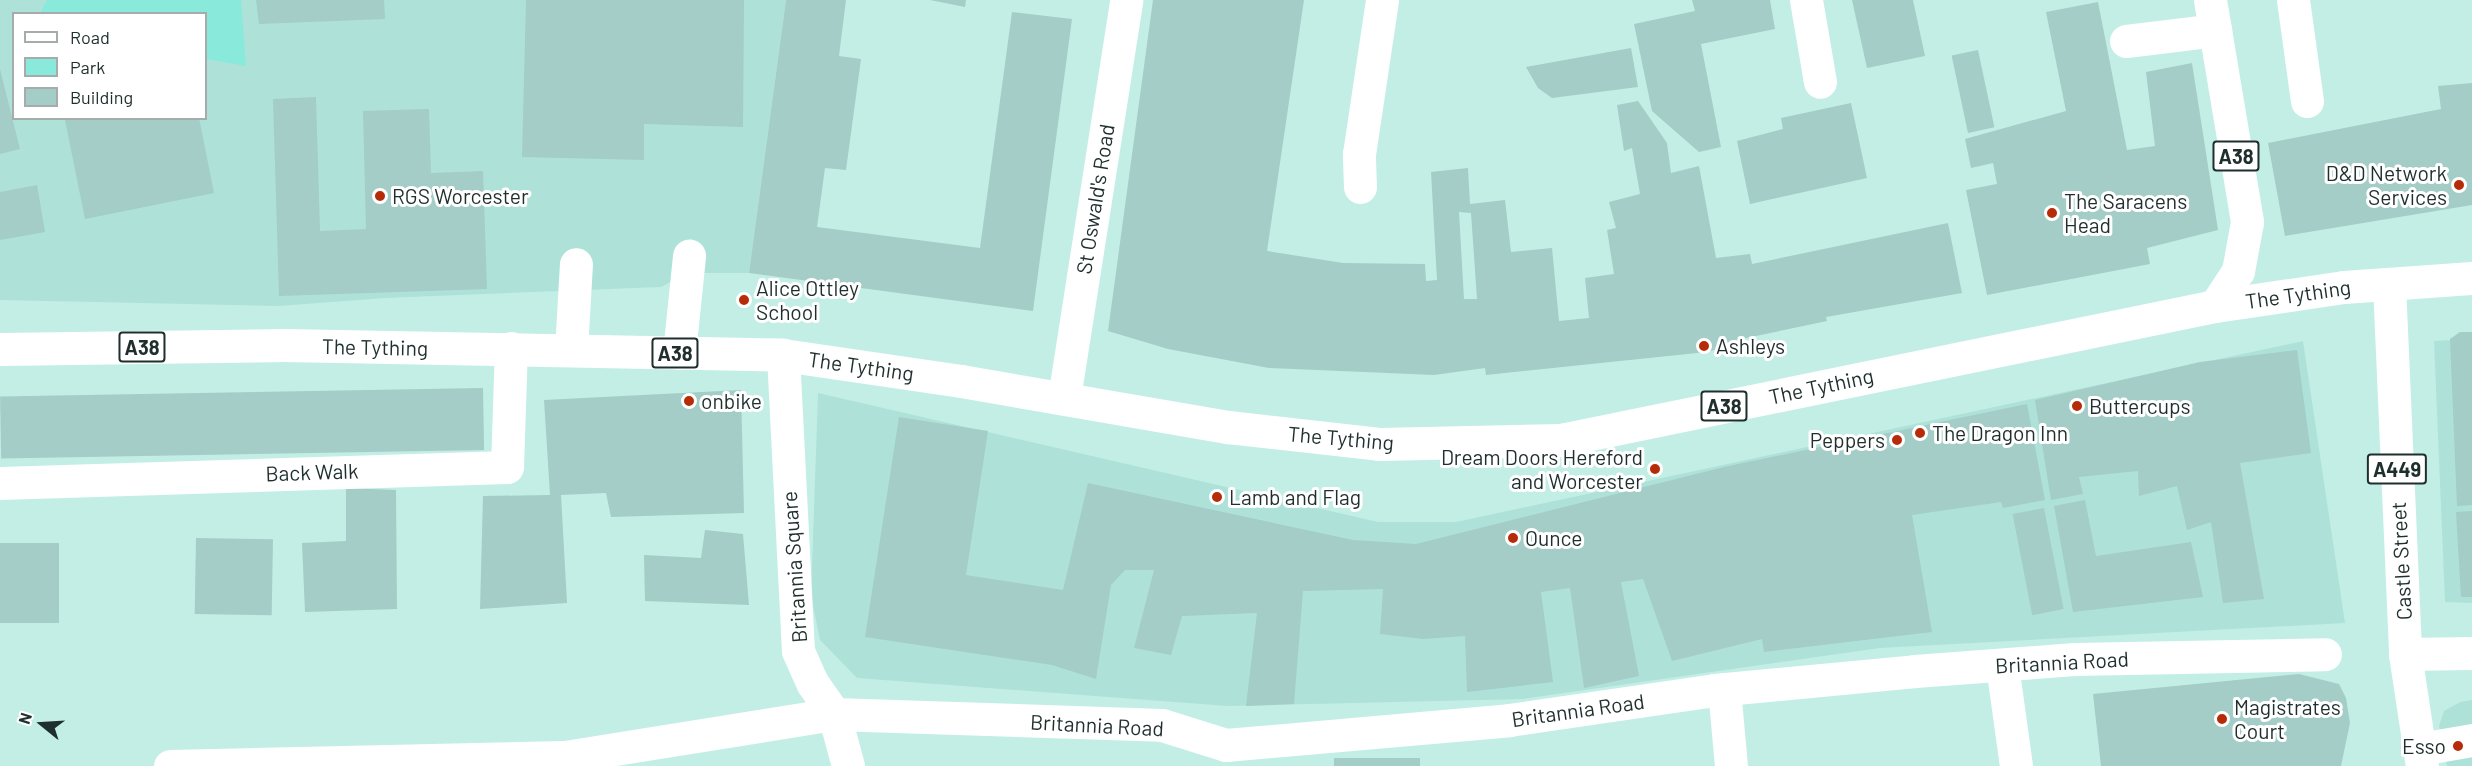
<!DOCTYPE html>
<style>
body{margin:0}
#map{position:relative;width:2472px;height:766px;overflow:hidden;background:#c3eee6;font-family:Barlow,sans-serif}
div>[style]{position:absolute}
.built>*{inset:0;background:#aee2d9}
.green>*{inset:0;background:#89e9db}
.building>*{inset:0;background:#a3cdc6;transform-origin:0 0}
.minor>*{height:33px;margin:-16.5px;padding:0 16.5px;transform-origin:16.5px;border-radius:16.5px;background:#fff}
.major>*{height:33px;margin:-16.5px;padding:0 16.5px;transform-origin:16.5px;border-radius:16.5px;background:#fff}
.dots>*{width:16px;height:16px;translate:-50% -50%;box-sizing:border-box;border:3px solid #fff;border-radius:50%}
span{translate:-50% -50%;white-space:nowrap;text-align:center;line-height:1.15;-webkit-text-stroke:6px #fff;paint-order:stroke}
.shield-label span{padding:2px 4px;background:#fff;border:2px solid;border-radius:4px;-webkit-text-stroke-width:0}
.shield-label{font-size:20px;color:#1f2f2d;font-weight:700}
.poi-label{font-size:21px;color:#1f2f2d}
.right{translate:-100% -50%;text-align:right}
.left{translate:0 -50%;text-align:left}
.street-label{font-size:21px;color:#1f2f2d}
.legend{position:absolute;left:12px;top:12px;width:195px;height:108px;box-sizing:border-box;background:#fff;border:2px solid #a5acab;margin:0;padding:8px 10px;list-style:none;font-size:18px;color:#1f2f2d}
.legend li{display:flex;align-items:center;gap:12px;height:30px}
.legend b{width:30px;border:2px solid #a5acab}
.north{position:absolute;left:12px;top:694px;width:60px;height:60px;-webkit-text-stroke:4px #fff;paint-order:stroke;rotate:288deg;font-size:16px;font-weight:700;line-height:24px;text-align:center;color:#1f2f2d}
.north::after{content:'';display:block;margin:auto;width:21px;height:27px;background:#1f2f2d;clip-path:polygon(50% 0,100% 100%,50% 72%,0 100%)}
</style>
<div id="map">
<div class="built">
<i style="clip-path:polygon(evenodd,0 0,786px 0,749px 273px,688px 273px,661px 287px,385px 298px,279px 306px,0 300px,0 0,14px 14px,206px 14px,206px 118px,14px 118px,14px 14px)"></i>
<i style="clip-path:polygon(2472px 339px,2472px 603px,2445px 602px,2434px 341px)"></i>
<i style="clip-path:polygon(2303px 341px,2345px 623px,1880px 648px,1523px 699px,1227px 706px,857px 678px,820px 640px,811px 596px,818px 393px,1378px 522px,1456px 522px)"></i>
<i style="clip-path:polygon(2472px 700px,2472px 766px,2447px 766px,2439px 726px,2444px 711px,2460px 702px)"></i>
</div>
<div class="green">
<i style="clip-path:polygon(47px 0,241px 0,246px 66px,206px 59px,206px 14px,40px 13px)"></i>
</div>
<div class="building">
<i style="clip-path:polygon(256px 0,384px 0,385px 19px,259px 24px)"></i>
<i style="clip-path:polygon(526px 0,744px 0,743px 127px,644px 124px,644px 160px,522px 157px)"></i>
<i style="clip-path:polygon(786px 0,846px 0,839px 56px,861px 59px,846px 170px,825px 168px,817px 227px,980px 248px,1012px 12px,1072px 19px,1033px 311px,749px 273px)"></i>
<i style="clip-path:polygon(930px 0,966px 0,965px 7px)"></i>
<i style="clip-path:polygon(evenodd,1153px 0,1304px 0,1267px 251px,1343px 263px,1425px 264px,1426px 281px,1437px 280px,1431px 172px,1468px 168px,1470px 204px,1505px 200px,1511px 252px,1552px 248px,1559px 321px,1589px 318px,1585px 278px,1614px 274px,1607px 230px,1616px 228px,1609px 202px,1640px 194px,1632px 148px,1624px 151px,1617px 105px,1638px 101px,1667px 143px,1671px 173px,1699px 166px,1716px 258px,1750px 254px,1752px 264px,1948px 223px,1962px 293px,1826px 317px,1827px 321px,1732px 341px,1733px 347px,1697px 353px,1486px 375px,1485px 368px,1434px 375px,1269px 368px,1168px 349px,1108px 331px,1153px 0,1459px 212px,1471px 213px,1477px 299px,1464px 299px,1459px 212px)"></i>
<i style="clip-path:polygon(1692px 0,1770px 0,1775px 29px,1701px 44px,1721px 147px,1699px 152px,1652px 111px,1634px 24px,1695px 11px)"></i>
<i style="clip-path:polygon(1852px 0,1913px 0,1925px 56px,1867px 68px)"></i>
<i style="clip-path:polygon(2098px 2px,2127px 150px,2155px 146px,2146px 72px,2192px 63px,2218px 230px,2147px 248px,2150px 264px,1987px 295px,1966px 190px,1997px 184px,1993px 163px,1971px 168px,1965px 139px,2066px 111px,2046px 12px)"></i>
<i style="clip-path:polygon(1631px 48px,1638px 87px,1552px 98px,1538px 88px,1526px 67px)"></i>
<i style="left:1978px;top:50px;width:79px;height:27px;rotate:78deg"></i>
<i style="clip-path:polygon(0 69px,20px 149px,0 154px)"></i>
<i style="clip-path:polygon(2472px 83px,2472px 205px,2285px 236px,2268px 143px,2441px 109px,2438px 86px)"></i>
<i style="clip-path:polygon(316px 97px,320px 231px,366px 229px,363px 111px,429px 109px,431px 173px,483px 171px,487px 289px,279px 296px,273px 99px)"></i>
<i style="clip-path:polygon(1851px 103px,1867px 178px,1750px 204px,1737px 141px,1783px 129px,1781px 118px)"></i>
<i style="clip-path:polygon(73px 118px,199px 118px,214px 193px,85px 219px,65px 120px)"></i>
<i style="clip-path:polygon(37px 185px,45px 232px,0 240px,0 192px)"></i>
<i style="clip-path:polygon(2460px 332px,2472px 332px,2472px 505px,2457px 506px,2450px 339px)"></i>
<i style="clip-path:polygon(2297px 350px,2311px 453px,2240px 463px,2264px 599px,2223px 603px,2211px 522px,2187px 530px,2177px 486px,2139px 496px,2138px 471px,2079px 477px,2083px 494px,2051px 500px,2035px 400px,2200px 362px)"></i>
<i style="left:483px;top:388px;width:62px;height:483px;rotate:89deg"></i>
<i style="clip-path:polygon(741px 390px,744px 513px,611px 517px,606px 493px,561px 495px,567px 603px,480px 609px,483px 496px,550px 495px,544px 400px)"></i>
<i style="clip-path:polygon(2027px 404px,2045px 500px,2003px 508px,2001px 502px,1912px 515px,1932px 632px,1764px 652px,1762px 639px,1672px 661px,1643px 579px,1621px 582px,1639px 676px,1584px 688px,1570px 588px,1541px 592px,1553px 682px,1467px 692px,1465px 636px,1423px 639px,1380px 634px,1383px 589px,1303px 591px,1294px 704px,1246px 706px,1257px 613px,1182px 616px,1171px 655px,1134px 648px,1154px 570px,1125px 570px,1111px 585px,1096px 679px,1052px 665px,865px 637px,899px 417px,988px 431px,966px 575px,1063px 590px,1088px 483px,1353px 540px,1416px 544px,1724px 467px)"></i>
<i style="clip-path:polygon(346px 488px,396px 490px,397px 609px,305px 612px,302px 543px,346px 541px)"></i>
<i style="clip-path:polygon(2085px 500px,2096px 556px,2191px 542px,2203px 597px,2073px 612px,2054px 506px)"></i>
<i style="left:2044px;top:508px;width:103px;height:32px;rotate:79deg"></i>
<i style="clip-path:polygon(2472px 511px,2472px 597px,2461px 597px,2456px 512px)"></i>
<i style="clip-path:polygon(705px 530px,743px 534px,749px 605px,645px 601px,644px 555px,701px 558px)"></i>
<i style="left:196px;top:538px;width:77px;height:76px;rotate:1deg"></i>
<i style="left:0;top:543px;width:59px;height:80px"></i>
<i style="clip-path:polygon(2299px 674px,2339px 684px,2346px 698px,2350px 723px,2341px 766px,2101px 766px,2093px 694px)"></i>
<i style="left:1334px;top:758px;width:86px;height:9px"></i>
</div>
<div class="minor">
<i style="left:1806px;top:0;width:83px;rotate:80.3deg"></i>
<i style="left:2293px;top:0;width:102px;rotate:82.1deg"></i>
<i style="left:2126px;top:41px;width:90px;rotate:-7deg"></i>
<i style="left:1360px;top:187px;width:33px;rotate:-92deg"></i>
<i style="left:1359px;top:154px;width:156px;rotate:-81.5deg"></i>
<i style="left:571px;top:350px;width:86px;rotate:-86.7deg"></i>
<i style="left:679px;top:353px;width:98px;rotate:-84.1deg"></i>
<i style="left:783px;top:355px;width:296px;rotate:87.1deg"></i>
<i style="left:798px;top:651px;width:36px;rotate:66deg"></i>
<i style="left:813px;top:684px;width:37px;rotate:55deg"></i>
<i style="left:834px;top:714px;width:54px;rotate:74.9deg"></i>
<i style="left:1064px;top:398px;width:403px;rotate:-81.1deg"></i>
<i style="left:0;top:483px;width:507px;rotate:-1.81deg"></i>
<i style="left:507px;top:467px;width:119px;rotate:-88.1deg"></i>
<i style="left:2405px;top:654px;width:67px;rotate:-0.9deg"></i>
<i style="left:2002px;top:665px;width:102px;rotate:82.1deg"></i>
<i style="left:1724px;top:689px;width:77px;rotate:84.8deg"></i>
<i style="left:2420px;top:749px;width:53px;rotate:-9.8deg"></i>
<i style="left:565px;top:757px;width:272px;rotate:-9.1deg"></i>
<i style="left:834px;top:714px;width:328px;rotate:1.9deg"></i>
<i style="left:1162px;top:725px;width:67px;rotate:17.4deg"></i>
<i style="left:1226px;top:745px;width:284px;rotate:-5deg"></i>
<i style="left:1509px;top:720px;width:208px;rotate:-8.3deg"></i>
<i style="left:1715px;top:690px;width:201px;rotate:-5.4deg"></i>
<i style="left:1915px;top:671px;width:160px;rotate:-4.3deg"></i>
<i style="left:2075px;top:659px;width:250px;rotate:-1.1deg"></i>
<i style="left:170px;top:766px;width:395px;rotate:-1.3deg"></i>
<i style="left:565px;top:757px;width:9px;rotate:72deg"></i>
</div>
<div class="major">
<i style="left:2210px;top:0;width:225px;rotate:80.5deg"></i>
<i style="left:2247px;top:222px;width:50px;rotate:100.4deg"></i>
<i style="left:2238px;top:271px;width:42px;rotate:123.3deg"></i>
<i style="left:2389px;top:284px;width:370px;rotate:87.5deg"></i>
<i style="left:2405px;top:654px;width:113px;rotate:81.4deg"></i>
<i style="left:0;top:349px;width:284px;rotate:-0.8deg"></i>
<i style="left:284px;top:345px;width:499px;rotate:1.1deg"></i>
<i style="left:783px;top:355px;width:180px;rotate:8.3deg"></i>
<i style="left:961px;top:381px;width:271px;rotate:9.8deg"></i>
<i style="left:1228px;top:427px;width:152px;rotate:6.4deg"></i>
<i style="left:1379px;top:444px;width:182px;rotate:-1.3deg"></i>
<i style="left:1561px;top:440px;width:668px;rotate:-11.58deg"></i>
<i style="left:2215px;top:306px;width:130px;rotate:-8.4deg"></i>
<i style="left:2344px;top:287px;width:128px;rotate:-4deg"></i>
</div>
<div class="dots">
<i style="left:2459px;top:185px;background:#b62b08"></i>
<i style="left:380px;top:196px;background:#b62b08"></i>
<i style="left:2052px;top:213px;background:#b62b08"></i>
<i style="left:744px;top:300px;background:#b62b08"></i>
<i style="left:1704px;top:346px;background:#b62b08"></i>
<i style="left:689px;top:401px;background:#b62b08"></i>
<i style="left:2077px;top:406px;background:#b62b08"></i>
<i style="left:1920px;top:433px;background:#b62b08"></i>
<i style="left:1897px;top:440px;background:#b62b08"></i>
<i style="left:1655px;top:469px;background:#b62b08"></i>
<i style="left:1217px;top:497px;background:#b62b08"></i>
<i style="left:1513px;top:538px;background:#b62b08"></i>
<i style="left:2222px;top:719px;background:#b62b08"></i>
<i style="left:2458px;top:746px;background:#b62b08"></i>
</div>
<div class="shield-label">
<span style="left:2236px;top:156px">A38</span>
<span style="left:142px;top:347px">A38</span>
<span style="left:675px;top:353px">A38</span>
<span style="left:1724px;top:406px">A38</span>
<span style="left:2397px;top:469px">A449</span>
</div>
<div class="poi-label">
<span class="right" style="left:2447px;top:185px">D&amp;D Network<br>Services</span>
<span class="left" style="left:392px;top:196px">RGS Worcester</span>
<span class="left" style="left:2064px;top:213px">The Saracens<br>Head</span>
<span class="left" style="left:756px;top:300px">Alice Ottley<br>School</span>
<span class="left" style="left:1716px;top:346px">Ashleys</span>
<span class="left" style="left:701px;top:401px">onbike</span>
<span class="left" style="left:2089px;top:406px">Buttercups</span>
<span class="left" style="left:1932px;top:433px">The Dragon Inn</span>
<span class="right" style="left:1885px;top:440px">Peppers</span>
<span class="right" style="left:1643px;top:469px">Dream Doors Hereford<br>and Worcester</span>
<span class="left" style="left:1229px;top:497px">Lamb and Flag</span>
<span class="left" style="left:1525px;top:538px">Ounce</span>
<span class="left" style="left:2234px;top:719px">Magistrates<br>Court</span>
<span class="right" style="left:2446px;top:746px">Esso</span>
</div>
<div class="street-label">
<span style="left:1095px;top:199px;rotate:-81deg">St Oswald's Road</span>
<span style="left:2298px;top:294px;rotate:-8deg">The Tything</span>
<span style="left:375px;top:347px;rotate:1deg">The Tything</span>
<span style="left:861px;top:366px;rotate:8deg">The Tything</span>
<span style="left:1821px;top:386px;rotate:-12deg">The Tything</span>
<span style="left:1341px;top:438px;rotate:5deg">The Tything</span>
<span style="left:312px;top:472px;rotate:-2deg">Back Walk</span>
<span style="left:2401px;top:561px;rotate:-93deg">Castle Street</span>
<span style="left:794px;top:567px;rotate:-94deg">Britannia Square</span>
<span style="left:2062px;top:662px;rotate:-3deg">Britannia Road</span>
<span style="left:1578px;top:710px;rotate:-8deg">Britannia Road</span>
<span style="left:1097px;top:725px;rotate:3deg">Britannia Road</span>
</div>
<ul class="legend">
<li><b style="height:8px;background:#fff"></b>Road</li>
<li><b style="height:16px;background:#89e9db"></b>Park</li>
<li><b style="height:16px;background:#a3cdc6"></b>Building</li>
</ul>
<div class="north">N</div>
</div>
